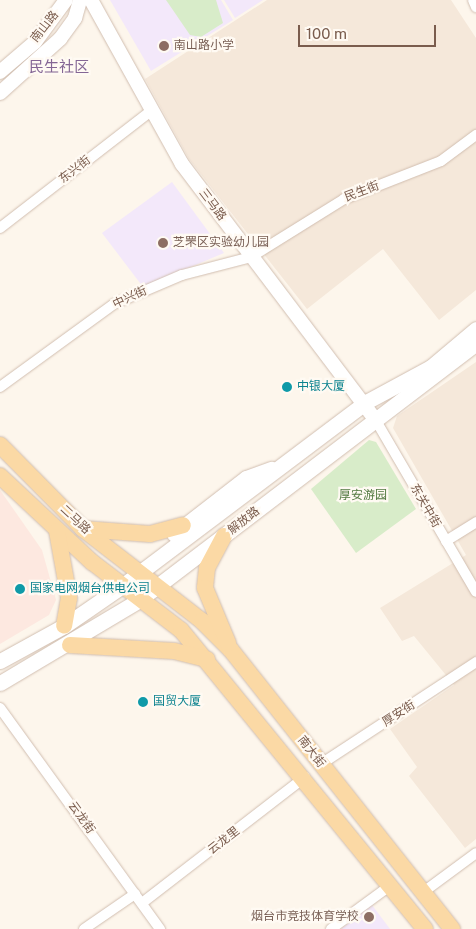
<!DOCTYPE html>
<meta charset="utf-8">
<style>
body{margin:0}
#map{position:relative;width:476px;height:929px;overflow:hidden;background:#fdf6ec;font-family:"Public Sans","Noto Sans SC",sans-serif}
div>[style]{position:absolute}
.residential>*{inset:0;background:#f5e8da}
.commercial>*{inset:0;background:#fde8e0}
.education>*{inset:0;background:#f3e8fa}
.green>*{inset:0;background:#d8ecc9}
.roads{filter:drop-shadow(0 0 1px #d1beb0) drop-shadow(0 0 1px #d1beb0)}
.minor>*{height:10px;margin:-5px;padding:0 5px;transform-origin:5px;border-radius:5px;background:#fff}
.tertiary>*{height:14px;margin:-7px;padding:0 7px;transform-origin:7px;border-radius:7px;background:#fff}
.secondary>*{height:15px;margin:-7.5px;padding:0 7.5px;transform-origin:7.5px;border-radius:7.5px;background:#fff}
.primary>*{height:16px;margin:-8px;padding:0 8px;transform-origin:8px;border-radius:8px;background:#fbd9a5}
.dots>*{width:14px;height:14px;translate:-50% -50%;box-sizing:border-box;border:2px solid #fffaf3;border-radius:50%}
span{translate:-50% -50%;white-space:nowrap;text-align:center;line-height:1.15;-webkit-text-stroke:4.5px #fffaf3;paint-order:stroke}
.street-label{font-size:12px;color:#7a5c4d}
.education-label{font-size:12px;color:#785e54}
.left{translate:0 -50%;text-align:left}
.right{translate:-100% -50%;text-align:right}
.culture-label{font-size:12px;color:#0d838f}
.park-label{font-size:12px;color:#537a41}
.quarter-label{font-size:15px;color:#846695}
.scale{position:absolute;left:298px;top:25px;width:138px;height:22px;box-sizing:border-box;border:2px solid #7a5c4d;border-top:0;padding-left:6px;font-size:15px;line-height:18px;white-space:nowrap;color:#7a5c4d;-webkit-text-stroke:4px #fffaf3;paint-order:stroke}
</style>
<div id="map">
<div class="residential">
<i style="clip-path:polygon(267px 0,451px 0,476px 38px,476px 290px,439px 320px,383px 249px,307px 309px,189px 159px,145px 79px)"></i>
<i style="clip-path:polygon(476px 362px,476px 839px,465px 848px,409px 776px,417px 767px,390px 729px,454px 685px,414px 636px,402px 641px,380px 608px,466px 555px,393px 428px,397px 416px)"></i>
</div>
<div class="commercial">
<i style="clip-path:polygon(0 490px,42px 550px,56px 600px,49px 615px,0 644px)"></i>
</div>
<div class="education">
<i style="clip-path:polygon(110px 0,221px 0,233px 20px,151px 71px)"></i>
<i style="clip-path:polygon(224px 0,263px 0,235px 18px)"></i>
<i style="clip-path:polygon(172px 182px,224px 253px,143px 287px,102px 233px)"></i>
<i style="clip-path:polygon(372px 905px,390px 929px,341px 929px)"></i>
</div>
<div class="green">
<i style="clip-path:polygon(166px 0,216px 0,223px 23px,201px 37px,190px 35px)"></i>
<i style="clip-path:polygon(369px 440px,376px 442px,416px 509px,356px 553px,311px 489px)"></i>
</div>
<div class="roads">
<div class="minor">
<i style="left:473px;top:0;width:8px;rotate:67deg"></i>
<i style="left:0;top:228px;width:191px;rotate:-37.8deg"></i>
<i style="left:0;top:387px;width:141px;rotate:-36.1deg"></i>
<i style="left:114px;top:304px;width:74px;rotate:-23.1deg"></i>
<i style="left:182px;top:275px;width:71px;rotate:-14.6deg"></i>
<i style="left:251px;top:257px;width:110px;rotate:-31.9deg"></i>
<i style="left:344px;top:199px;width:104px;rotate:-21.4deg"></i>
<i style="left:441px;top:161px;width:44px;rotate:-36.6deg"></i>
<i style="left:375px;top:419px;width:200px;rotate:59.7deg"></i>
<i style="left:446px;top:541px;width:36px;rotate:-32deg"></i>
<i style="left:0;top:708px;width:273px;rotate:54.1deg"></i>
<i style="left:321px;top:764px;width:186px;rotate:-33.3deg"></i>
<i style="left:422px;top:893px;width:67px;rotate:-36.5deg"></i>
<i style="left:142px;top:903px;width:206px;rotate:-37.7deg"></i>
<i style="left:84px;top:929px;width:62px;rotate:-34.5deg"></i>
<i style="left:331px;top:929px;width:74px;rotate:-36.3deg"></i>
</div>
<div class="tertiary">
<i style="left:91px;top:0;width:188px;rotate:61deg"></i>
<i style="left:182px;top:164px;width:320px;rotate:52.9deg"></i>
<i style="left:0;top:72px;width:46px;rotate:-40.6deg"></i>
<i style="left:35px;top:42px;width:52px;rotate:-53.6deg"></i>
<i style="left:0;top:93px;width:81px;rotate:-42deg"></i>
<i style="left:60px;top:39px;width:26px;rotate:-54deg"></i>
<i style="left:75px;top:18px;width:19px;rotate:-74deg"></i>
</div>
<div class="secondary">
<i style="left:174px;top:534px;width:91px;rotate:-37.9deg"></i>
<i style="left:246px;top:478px;width:27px;rotate:-20deg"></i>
<i style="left:0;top:661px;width:73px;rotate:-28.7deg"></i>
<i style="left:64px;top:626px;width:70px;rotate:-34.6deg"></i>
<i style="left:122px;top:586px;width:306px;rotate:-37deg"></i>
<i style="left:366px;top:402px;width:74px;rotate:-28.3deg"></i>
<i style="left:431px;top:367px;width:59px;rotate:-40.2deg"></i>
<i style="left:0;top:683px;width:162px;rotate:-30.8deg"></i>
<i style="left:139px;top:600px;width:424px;rotate:-37.3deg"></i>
</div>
<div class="primary">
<i style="left:0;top:445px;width:118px;rotate:45.3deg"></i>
<i style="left:83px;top:529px;width:150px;rotate:37.7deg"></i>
<i style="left:202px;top:621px;width:41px;rotate:45deg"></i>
<i style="left:231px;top:650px;width:356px;rotate:51.6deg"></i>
<i style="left:0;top:476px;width:126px;rotate:43.1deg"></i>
<i style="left:92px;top:562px;width:112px;rotate:37.4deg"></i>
<i style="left:181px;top:630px;width:386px;rotate:50.8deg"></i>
<i style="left:83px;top:529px;width:67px;rotate:4.3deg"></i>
<i style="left:150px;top:534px;width:34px;rotate:-15deg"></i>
<i style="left:57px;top:531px;width:68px;rotate:79.8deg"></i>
<i style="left:69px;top:598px;width:28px;rotate:100deg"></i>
<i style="left:224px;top:536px;width:36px;rotate:118deg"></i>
<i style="left:207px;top:568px;width:20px;rotate:96deg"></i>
<i style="left:205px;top:588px;width:60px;rotate:67.3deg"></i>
<i style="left:70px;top:645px;width:104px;rotate:3.3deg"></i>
<i style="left:174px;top:651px;width:34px;rotate:14deg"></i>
</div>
</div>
<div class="dots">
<i style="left:164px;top:46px;background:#8d6e63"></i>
<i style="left:163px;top:243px;background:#8d6e63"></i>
<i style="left:287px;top:387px;background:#0f9aa8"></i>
<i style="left:20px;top:589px;background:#0f9aa8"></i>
<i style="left:143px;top:702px;background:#0f9aa8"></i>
<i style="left:369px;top:917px;background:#8d6e63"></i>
</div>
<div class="street-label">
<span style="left:45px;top:27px;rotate:-52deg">南山路</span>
<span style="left:75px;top:170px;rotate:-38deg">东兴街</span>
<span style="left:362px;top:192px;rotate:-21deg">民生街</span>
<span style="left:212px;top:205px;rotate:53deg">三马路</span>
<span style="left:130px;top:298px;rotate:-25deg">中兴街</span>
<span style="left:425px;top:506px;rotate:60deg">东关中街</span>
<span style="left:75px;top:520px;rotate:43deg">二马路</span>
<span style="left:244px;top:521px;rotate:-38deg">解放路</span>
<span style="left:399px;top:714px;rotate:-33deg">厚安街</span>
<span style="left:311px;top:752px;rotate:52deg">南大街</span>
<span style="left:81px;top:818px;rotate:54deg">云龙街</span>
<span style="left:224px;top:841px;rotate:-38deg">云龙里</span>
</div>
<div class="education-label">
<span class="left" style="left:174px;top:46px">南山路小学</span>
<span class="left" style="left:173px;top:243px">芝罘区实验幼儿园</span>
<span class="right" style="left:359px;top:917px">烟台市竞技体育学校</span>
</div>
<div class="culture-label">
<span class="left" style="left:297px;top:387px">中银大厦</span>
<span class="left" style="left:30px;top:589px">国家电网烟台供电公司</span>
<span class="left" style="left:153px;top:702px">国贸大厦</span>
</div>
<div class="park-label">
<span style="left:363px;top:496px">厚安游园</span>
</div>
<div class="quarter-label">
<span style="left:59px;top:67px">民生社区</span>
</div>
<div class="scale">100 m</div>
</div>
